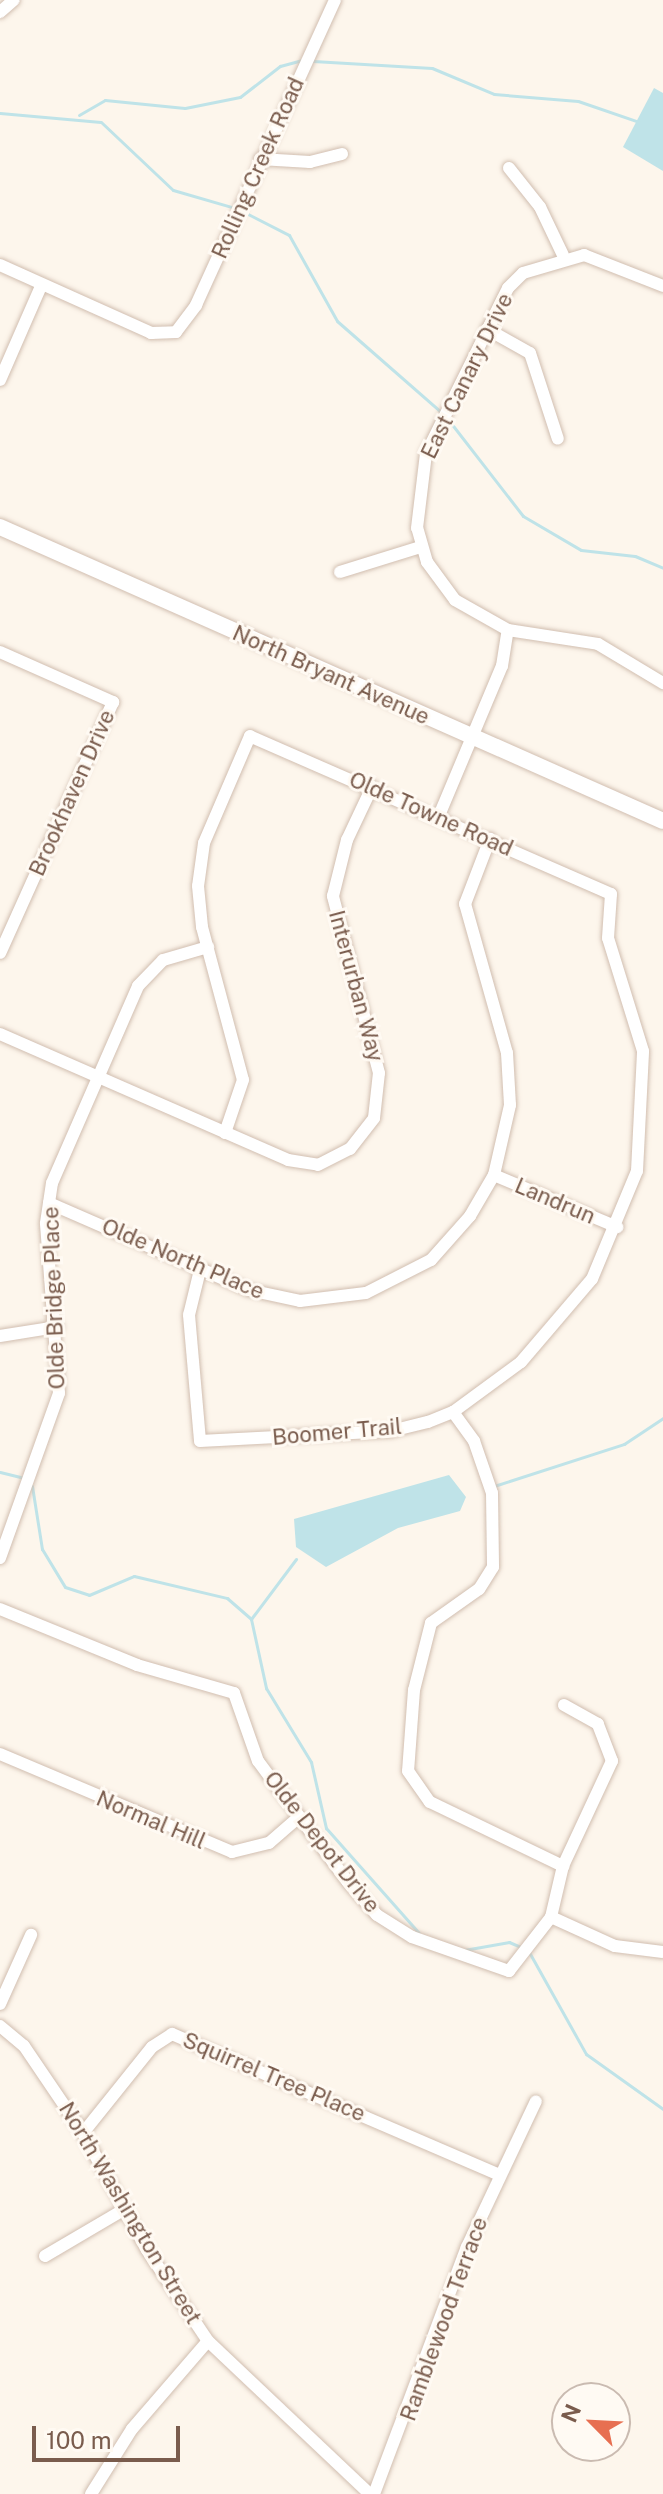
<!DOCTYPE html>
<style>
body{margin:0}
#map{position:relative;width:663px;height:2494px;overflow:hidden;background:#fdf6ec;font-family:"Public Sans",sans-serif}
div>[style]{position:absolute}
.water>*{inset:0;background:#bfe3e8}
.stream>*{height:3px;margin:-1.5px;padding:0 1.5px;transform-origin:1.5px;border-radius:1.5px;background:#bfe3e8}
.roads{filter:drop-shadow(0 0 2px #d1beb0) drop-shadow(0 0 2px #d1beb0)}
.street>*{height:12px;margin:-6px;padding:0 6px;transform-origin:6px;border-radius:6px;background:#fff}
.secondary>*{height:16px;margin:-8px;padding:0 8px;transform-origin:8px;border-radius:8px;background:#fff}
span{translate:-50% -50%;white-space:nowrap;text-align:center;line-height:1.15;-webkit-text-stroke:6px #fffaf3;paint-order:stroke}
.street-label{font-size:22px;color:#7a5c4d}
.north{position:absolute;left:551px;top:2382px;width:80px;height:80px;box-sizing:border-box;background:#fffaf3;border:2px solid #cabbb1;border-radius:50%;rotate:294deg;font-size:22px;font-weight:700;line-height:32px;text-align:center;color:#7a5c4d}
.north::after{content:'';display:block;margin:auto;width:28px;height:36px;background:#e76f51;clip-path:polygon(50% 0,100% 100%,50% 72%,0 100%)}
.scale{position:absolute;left:32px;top:2426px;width:148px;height:36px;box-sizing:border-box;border:4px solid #7a5c4d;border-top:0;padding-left:10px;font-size:24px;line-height:28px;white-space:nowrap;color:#7a5c4d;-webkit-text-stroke:6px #fffaf3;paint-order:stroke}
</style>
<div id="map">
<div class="water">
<i style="clip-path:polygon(654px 88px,663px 93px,663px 171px,623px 147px)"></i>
<i style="clip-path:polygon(449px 1475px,466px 1497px,460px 1511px,398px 1528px,326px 1567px,296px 1547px,294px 1519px)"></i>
</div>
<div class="stream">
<i style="left:313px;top:61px;width:119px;rotate:3.4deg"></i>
<i style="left:432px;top:68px;width:67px;rotate:22.8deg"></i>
<i style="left:494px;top:94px;width:84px;rotate:4.8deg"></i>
<i style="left:578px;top:101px;width:65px;rotate:19deg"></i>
<i style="left:0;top:113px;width:101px;rotate:5.1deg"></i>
<i style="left:101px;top:122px;width:99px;rotate:43.4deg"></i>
<i style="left:173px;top:190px;width:65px;rotate:16.2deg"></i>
<i style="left:79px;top:115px;width:30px;rotate:-30deg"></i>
<i style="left:105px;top:100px;width:80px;rotate:5.7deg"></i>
<i style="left:185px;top:108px;width:56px;rotate:-11.3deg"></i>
<i style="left:240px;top:97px;width:51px;rotate:-37.8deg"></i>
<i style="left:280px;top:66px;width:23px;rotate:-15deg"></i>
<i style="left:242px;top:211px;width:53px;rotate:27.1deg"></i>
<i style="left:289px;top:235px;width:98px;rotate:60.8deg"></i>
<i style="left:337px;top:321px;width:138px;rotate:41.2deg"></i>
<i style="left:447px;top:418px;width:124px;rotate:52.2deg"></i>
<i style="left:523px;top:516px;width:67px;rotate:30.4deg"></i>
<i style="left:581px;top:550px;width:54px;rotate:6.3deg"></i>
<i style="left:635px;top:556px;width:30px;rotate:23deg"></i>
<i style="left:0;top:1472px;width:25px;rotate:14deg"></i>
<i style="left:32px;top:1486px;width:64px;rotate:81deg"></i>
<i style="left:42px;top:1549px;width:44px;rotate:58.8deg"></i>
<i style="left:65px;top:1587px;width:25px;rotate:18deg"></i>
<i style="left:89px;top:1595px;width:49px;rotate:-22.9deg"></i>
<i style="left:134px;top:1576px;width:96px;rotate:13.3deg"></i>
<i style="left:227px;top:1598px;width:32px;rotate:41deg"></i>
<i style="left:251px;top:1619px;width:71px;rotate:77.7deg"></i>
<i style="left:266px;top:1688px;width:87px;rotate:58.7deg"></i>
<i style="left:311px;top:1762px;width:68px;rotate:77.2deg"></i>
<i style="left:326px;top:1828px;width:140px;rotate:48.5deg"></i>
<i style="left:494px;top:1486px;width:137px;rotate:-17.9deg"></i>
<i style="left:624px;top:1444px;width:47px;rotate:-33.7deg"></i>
<i style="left:251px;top:1619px;width:75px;rotate:-53.1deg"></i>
<i style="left:464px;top:1950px;width:46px;rotate:-10.1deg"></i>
<i style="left:509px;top:1942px;width:15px;rotate:23deg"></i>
<i style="left:529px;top:1952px;width:117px;rotate:60.8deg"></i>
<i style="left:586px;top:2054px;width:95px;rotate:35.5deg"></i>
</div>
<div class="roads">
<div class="street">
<i style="left:0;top:12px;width:18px;rotate:-41deg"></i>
<i style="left:260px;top:159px;width:50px;rotate:3.4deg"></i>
<i style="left:310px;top:162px;width:33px;rotate:-14deg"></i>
<i style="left:509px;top:168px;width:50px;rotate:51.5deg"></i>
<i style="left:540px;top:207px;width:53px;rotate:64.4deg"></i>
<i style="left:0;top:265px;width:166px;rotate:24.2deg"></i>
<i style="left:151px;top:333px;width:25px;rotate:-2deg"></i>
<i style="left:176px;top:332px;width:34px;rotate:-53deg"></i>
<i style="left:196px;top:305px;width:335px;rotate:-65.5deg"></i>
<i style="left:487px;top:329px;width:49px;rotate:29.2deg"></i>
<i style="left:530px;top:353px;width:90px;rotate:72deg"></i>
<i style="left:0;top:380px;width:103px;rotate:-66.4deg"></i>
<i style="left:340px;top:572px;width:85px;rotate:-17.2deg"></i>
<i style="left:508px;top:630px;width:61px;rotate:-150.5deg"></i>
<i style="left:455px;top:600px;width:47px;rotate:-126.4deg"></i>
<i style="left:427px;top:562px;width:35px;rotate:-106deg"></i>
<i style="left:417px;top:528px;width:75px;rotate:-83.1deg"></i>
<i style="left:426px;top:454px;width:185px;rotate:-63.7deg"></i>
<i style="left:508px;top:288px;width:21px;rotate:-45deg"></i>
<i style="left:523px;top:273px;width:64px;rotate:-16.4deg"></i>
<i style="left:584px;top:255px;width:85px;rotate:21.4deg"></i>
<i style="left:508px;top:630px;width:91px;rotate:8.8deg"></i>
<i style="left:598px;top:644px;width:76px;rotate:31deg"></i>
<i style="left:0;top:652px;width:124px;rotate:23.9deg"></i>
<i style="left:113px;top:702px;width:275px;rotate:114.2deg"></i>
<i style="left:438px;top:818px;width:165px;rotate:-67.2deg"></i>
<i style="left:502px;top:666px;width:36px;rotate:-81deg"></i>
<i style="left:0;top:1034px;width:314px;rotate:23.6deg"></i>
<i style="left:288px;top:1160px;width:30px;rotate:9deg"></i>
<i style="left:318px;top:1165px;width:36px;rotate:-27deg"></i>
<i style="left:350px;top:1149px;width:39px;rotate:-52deg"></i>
<i style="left:374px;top:1118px;width:45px;rotate:-83.7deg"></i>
<i style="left:379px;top:1073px;width:183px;rotate:-104.6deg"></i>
<i style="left:333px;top:896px;width:58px;rotate:-76deg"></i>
<i style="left:347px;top:840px;width:59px;rotate:-64.7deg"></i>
<i style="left:494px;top:1175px;width:134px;rotate:22.9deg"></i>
<i style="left:49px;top:1203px;width:218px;rotate:23.5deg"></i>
<i style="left:249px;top:1290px;width:52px;rotate:12.2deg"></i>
<i style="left:300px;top:1301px;width:66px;rotate:-6.9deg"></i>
<i style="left:366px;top:1293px;width:73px;rotate:-26.9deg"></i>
<i style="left:431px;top:1260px;width:59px;rotate:-48.4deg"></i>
<i style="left:470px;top:1216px;width:48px;rotate:-59.7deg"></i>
<i style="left:494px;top:1175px;width:72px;rotate:-77.1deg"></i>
<i style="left:510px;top:1105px;width:52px;rotate:-93.3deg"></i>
<i style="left:507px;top:1053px;width:155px;rotate:-105.7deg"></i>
<i style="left:465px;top:904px;width:70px;rotate:-69deg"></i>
<i style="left:200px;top:1270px;width:46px;rotate:103.7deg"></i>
<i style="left:189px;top:1315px;width:126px;rotate:85deg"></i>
<i style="left:200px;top:1441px;width:191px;rotate:-3deg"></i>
<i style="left:391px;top:1431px;width:38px;rotate:-14deg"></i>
<i style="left:428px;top:1422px;width:27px;rotate:-22deg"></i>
<i style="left:453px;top:1412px;width:84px;rotate:-36.3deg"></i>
<i style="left:521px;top:1362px;width:109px;rotate:-49.5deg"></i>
<i style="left:592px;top:1279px;width:117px;rotate:-67.4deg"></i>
<i style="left:637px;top:1171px;width:120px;rotate:-87.1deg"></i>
<i style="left:643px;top:1051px;width:118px;rotate:-107.2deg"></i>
<i style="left:608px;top:938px;width:44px;rotate:-86.1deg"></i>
<i style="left:611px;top:894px;width:394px;rotate:-156.4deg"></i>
<i style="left:250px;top:736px;width:116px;rotate:113.3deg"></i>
<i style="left:204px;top:843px;width:43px;rotate:97.9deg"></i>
<i style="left:198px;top:886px;width:41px;rotate:84.4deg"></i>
<i style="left:202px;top:927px;width:158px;rotate:75deg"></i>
<i style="left:243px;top:1080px;width:56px;rotate:108.8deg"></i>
<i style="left:0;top:1336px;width:58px;rotate:-9deg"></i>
<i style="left:453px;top:1412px;width:36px;rotate:54deg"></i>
<i style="left:474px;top:1441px;width:55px;rotate:70.9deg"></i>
<i style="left:492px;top:1493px;width:74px;rotate:89.2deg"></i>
<i style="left:493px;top:1567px;width:26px;rotate:122deg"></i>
<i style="left:479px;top:1589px;width:59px;rotate:144.7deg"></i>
<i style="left:431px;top:1623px;width:69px;rotate:104.2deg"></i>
<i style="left:414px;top:1690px;width:81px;rotate:94.2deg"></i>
<i style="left:408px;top:1771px;width:38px;rotate:55deg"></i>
<i style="left:430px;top:1802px;width:148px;rotate:25.7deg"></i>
<i style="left:0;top:1558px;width:175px;rotate:-70.3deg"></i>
<i style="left:59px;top:1393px;width:170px;rotate:-94.4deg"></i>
<i style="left:46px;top:1223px;width:40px;rotate:-81.5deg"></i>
<i style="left:52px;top:1183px;width:215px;rotate:-66.4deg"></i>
<i style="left:138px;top:986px;width:36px;rotate:-46deg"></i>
<i style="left:163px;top:960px;width:47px;rotate:-16.1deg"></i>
<i style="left:0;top:1609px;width:148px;rotate:22.2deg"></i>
<i style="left:137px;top:1665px;width:101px;rotate:16.1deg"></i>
<i style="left:234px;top:1693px;width:72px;rotate:70.6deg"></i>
<i style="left:258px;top:1761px;width:149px;rotate:53.4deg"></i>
<i style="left:347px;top:1881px;width:45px;rotate:48.6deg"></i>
<i style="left:377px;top:1915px;width:41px;rotate:32.2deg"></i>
<i style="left:412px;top:1937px;width:103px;rotate:19.3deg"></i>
<i style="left:509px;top:1971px;width:68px;rotate:-52.1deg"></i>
<i style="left:0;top:1754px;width:252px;rotate:22.9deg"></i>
<i style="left:232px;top:1852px;width:38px;rotate:-14deg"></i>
<i style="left:269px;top:1843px;width:40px;rotate:-41deg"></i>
<i style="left:551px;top:1917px;width:52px;rotate:-76.8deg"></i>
<i style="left:563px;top:1866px;width:116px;rotate:-65deg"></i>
<i style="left:612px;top:1761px;width:40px;rotate:-111deg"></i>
<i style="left:598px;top:1724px;width:39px;rotate:-151deg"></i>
<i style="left:551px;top:1917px;width:70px;rotate:24.4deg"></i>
<i style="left:615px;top:1946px;width:48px;rotate:7.1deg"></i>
<i style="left:0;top:2004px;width:76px;rotate:-65.8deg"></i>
<i style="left:0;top:2026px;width:31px;rotate:40deg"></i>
<i style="left:24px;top:2046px;width:105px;rotate:55.9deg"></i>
<i style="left:83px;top:2133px;width:133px;rotate:61.3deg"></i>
<i style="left:147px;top:2250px;width:110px;rotate:56.2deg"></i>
<i style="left:208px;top:2341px;width:223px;rotate:43.4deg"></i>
<i style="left:83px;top:2133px;width:110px;rotate:-51.3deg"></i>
<i style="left:152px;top:2047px;width:24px;rotate:-33deg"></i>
<i style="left:172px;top:2034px;width:357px;rotate:23.3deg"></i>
<i style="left:45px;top:2256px;width:91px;rotate:-30.5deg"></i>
<i style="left:91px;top:2494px;width:77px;rotate:-57.8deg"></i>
<i style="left:132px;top:2429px;width:116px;rotate:-49.2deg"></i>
<i style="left:374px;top:2494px;width:264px;rotate:-69.4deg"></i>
<i style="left:467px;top:2247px;width:161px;rotate:-64.7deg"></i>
</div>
<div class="secondary">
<i style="left:0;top:527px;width:725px;rotate:23.91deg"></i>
</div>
</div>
<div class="street-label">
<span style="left:258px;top:168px;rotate:-66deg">Rolling Creek Road</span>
<span style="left:467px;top:376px;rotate:-64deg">East Canary Drive</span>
<span style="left:331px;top:675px;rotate:24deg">North Bryant Avenue</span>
<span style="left:72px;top:793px;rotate:-66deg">Brookhaven Drive</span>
<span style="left:431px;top:814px;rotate:24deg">Olde Towne Road</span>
<span style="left:356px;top:986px;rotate:75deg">Interurban Way</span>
<span style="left:555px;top:1201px;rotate:23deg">Landrun</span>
<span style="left:183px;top:1259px;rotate:23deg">Olde North Place</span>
<span style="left:54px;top:1298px;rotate:-92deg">Olde Bridge Place</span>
<span style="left:337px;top:1432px;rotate:-5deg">Boomer Trail</span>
<span style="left:151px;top:1820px;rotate:23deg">Normal Hill</span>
<span style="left:322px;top:1842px;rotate:52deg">Olde Depot Drive</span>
<span style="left:274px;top:2077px;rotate:23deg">Squirrel Tree Place</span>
<span style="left:130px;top:2213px;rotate:59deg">North Washington Street</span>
<span style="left:444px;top:2319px;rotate:-70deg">Ramblewood Terrace</span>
</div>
<div class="north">N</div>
<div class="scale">100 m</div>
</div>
